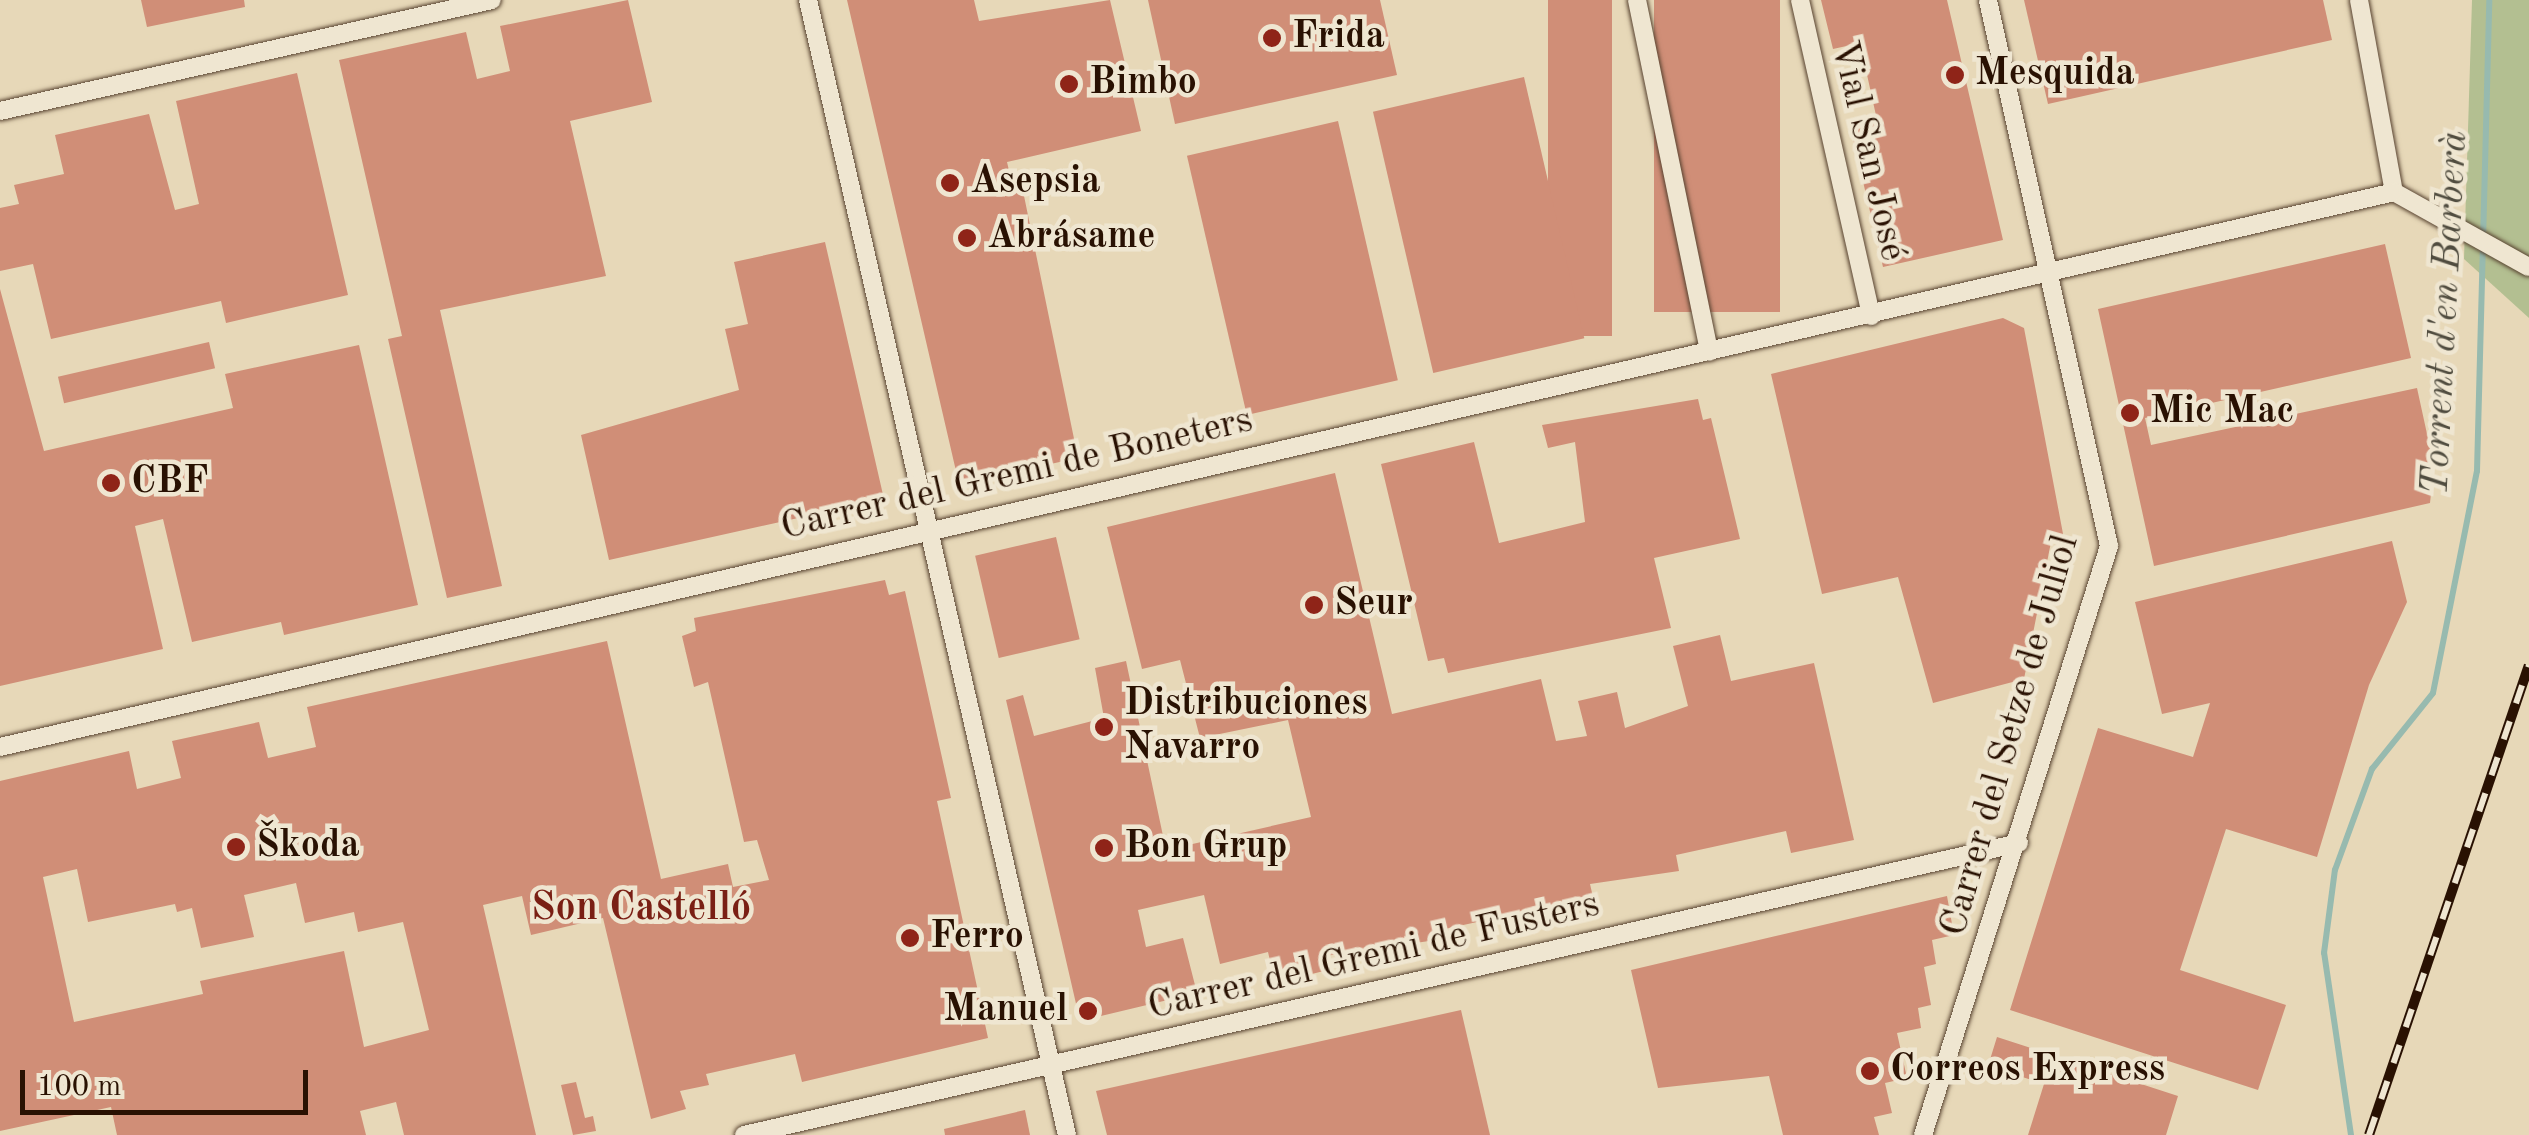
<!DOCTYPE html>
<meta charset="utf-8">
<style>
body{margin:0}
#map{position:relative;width:2529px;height:1135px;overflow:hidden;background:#e7d8b8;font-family:"Old Standard TT",serif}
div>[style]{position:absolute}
.green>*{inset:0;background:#b3bf91}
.stream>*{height:6px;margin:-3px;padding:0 3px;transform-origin:3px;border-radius:3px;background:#97baaf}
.building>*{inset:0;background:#d08e77;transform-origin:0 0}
.roads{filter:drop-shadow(0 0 2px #584330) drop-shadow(0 0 2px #584330)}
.minor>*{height:18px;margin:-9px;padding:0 9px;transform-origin:9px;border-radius:9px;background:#efe6d1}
.rail>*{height:10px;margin-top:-5px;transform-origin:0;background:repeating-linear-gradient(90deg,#efe6d1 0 19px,#291102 0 38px);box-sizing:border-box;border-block:2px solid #291102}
.dots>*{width:28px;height:28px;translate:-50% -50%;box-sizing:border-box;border:5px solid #efe6d1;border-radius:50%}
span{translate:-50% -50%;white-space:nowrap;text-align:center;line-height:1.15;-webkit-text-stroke:9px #efe6d1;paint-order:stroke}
.poi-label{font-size:38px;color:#291102;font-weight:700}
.left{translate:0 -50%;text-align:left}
.right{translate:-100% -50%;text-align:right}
.street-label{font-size:38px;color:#291102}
.water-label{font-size:40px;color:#504c3f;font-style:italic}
.neighbourhood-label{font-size:40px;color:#7a1f14;font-weight:700}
.scale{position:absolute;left:20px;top:1070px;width:288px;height:45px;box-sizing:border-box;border:5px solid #291102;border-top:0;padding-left:12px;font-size:30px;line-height:35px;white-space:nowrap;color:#291102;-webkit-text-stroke:8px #efe6d1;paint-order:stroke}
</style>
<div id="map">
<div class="green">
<i style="clip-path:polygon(2472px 0,2529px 0,2529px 318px,2464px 259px)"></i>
</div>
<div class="stream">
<i style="left:2351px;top:1135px;width:184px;rotate:-98.4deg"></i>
<i style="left:2324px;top:953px;width:84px;rotate:-82.5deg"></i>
<i style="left:2335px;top:870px;width:108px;rotate:-69.9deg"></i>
<i style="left:2372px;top:769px;width:97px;rotate:-51.2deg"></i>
<i style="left:2433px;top:693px;width:226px;rotate:-78.8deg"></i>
<i style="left:2477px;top:471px;width:471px;rotate:-88.5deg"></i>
</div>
<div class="building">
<i style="clip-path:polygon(141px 0,244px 0,245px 7px,147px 27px)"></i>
<i style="clip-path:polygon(628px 0,652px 102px,570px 121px,606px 276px,440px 310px,502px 586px,447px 598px,388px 339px,402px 336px,339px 60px,466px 32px,477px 79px,510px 71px,500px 26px)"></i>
<i style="clip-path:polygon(847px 0,974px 0,979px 21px,1110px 0,1141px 131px,1007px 162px,1014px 192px,1023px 191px,1078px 458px,959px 484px)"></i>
<i style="clip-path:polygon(1148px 0,1380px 0,1397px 75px,1175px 124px)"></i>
<i style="left:1548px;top:0;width:64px;height:336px"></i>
<i style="left:1654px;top:0;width:126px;height:312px"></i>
<i style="clip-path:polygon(1821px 0,1947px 0,2003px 240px,1883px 267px,1850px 126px,1877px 120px,1860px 43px,1833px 49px)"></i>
<i style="clip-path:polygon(2024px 0,2323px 0,2332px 40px,2048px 104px)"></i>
<i style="clip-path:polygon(297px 73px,348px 295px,226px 323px,221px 301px,51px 339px,33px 264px,0 271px,0 208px,19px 204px,14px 185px,64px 174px,55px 135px,149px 114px,175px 210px,199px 204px,176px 101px)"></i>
<i style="left:1524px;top:77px;width:268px;height:155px;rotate:77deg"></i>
<i style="left:1338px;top:121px;width:266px;height:155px;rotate:77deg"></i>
<i style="clip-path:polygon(825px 242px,884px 499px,609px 560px,581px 435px,739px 390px,725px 329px,748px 324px,734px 262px)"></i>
<i style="clip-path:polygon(2385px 244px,2411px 358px,2145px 418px,2151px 445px,2417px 388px,2434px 466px,2430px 503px,2154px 566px,2098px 309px)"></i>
<i style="clip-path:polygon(0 289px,44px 451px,233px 408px,225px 374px,359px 345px,418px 605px,284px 635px,281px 622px,192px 642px,163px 519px,135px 526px,163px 649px,0 686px)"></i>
<i style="clip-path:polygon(2003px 318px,2024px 328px,2064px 539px,2051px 542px,2024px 679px,1933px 703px,1898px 577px,1822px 594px,1771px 374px)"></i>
<i style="left:209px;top:342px;width:27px;height:155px;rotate:77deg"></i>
<i style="clip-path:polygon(1698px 399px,1703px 420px,1711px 418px,1740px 539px,1654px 558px,1671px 628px,1448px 673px,1444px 658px,1428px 661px,1381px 464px,1474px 442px,1499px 543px,1585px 522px,1575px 442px,1548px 448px,1542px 425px)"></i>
<i style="clip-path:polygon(1335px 473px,1392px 714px,1541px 679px,1556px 741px,1587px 736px,1578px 701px,1617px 692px,1625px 728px,1688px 706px,1673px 646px,1720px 635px,1731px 681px,1814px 663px,1854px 840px,1791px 853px,1786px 831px,1676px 855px,1679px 871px,1590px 884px,1593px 897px,1440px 930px,1443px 939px,1325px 956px,1328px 970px,1275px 983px,1268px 952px,1220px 964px,1204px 895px,1138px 910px,1146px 947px,1183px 938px,1197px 993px,1080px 1021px,1006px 700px,1023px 695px,1034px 736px,1104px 718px,1095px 668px,1126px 661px,1166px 850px,1311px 817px,1288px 720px,1200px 738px,1180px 660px,1142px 669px,1107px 527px)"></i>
<i style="left:1056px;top:537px;width:105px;height:83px;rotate:77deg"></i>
<i style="clip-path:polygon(2392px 541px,2407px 602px,2369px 685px,2317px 857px,2226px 829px,2180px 970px,2286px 1005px,2258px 1090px,2010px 1010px,2098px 728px,2193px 757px,2210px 703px,2162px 714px,2135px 602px)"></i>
<i style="clip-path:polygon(evenodd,885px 580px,889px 595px,905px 591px,951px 798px,937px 801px,988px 1038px,802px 1082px,795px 1054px,706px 1074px,709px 1085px,680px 1091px,686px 1109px,651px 1119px,603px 918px,531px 935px,522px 896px,483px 905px,536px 1135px,404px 1135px,396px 1102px,360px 1111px,366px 1135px,117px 1135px,111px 1107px,0 1131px,0 781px,129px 751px,137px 789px,181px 778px,172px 741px,259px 722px,268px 758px,316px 747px,307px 707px,607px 641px,661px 879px,728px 864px,733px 887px,769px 880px,757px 840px,744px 842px,708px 682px,694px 687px,682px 636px,696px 631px,694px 618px,885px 580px,77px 869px,88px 922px,175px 904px,177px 912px,192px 908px,201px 948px,254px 937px,244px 895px,296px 883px,305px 923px,354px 912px,358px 932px,403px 922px,429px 1030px,364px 1047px,344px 951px,200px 981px,203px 994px,74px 1022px,43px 877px,77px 869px)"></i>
<i style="clip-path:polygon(1947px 896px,1954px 935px,1932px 940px,1936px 964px,1924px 967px,1931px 1005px,1918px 1008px,1921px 1028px,1897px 1033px,1907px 1078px,1885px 1083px,1892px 1113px,1874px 1117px,1879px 1135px,1783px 1135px,1769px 1076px,1658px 1088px,1631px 970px)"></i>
<i style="clip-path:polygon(1461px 1010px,1490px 1135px,1107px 1135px,1096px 1091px)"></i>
<i style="clip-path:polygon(1997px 1037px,2178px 1096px,2166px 1135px,2028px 1135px,2044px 1084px,1988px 1066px)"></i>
<i style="clip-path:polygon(576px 1082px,585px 1118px,593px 1116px,596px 1131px,573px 1135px,561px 1085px)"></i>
<i style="clip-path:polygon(1025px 1110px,1030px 1135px,945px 1135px,944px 1129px)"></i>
</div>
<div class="roads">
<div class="minor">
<i style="left:808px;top:0;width:1164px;rotate:77.15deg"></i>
<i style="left:1637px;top:0;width:359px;rotate:78.4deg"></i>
<i style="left:1800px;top:0;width:324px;rotate:77.3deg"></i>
<i style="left:2359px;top:0;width:195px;rotate:79.7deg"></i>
<i style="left:0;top:111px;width:504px;rotate:-12.71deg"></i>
<i style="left:2394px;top:192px;width:154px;rotate:29.1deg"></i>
<i style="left:0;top:747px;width:2457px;rotate:-13.05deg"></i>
<i style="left:744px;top:1135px;width:1308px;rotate:-12.9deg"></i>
<i style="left:1923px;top:1135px;width:618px;rotate:-72.47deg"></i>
<i style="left:2109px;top:546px;width:559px;rotate:-102.5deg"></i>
</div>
</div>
<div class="rail">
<i style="left:2369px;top:1135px;width:496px;rotate:-71.2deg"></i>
</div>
<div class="dots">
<i style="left:1272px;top:38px;background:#8f2418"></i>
<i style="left:1955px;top:75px;background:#8f2418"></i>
<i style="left:1069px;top:84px;background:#8f2418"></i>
<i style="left:950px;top:183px;background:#8f2418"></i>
<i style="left:967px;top:238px;background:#8f2418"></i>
<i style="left:2130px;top:413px;background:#8f2418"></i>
<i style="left:111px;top:483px;background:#8f2418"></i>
<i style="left:1314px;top:605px;background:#8f2418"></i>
<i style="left:1104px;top:727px;background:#8f2418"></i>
<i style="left:236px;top:847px;background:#8f2418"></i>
<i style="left:1104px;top:848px;background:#8f2418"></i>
<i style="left:910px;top:938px;background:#8f2418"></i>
<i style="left:1088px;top:1011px;background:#8f2418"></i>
<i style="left:1870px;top:1071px;background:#8f2418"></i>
</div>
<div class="poi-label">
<span class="left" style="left:1292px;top:38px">Frida</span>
<span class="left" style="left:1975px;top:75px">Mesquida</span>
<span class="left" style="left:1089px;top:84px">Bimbo</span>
<span class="left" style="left:970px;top:183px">Asepsia</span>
<span class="left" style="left:987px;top:238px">Abrásame</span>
<span class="left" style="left:2150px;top:413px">Mic Mac</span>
<span class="left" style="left:131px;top:483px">CBF</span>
<span class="left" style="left:1334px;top:605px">Seur</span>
<span class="left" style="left:1124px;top:727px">Distribuciones<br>Navarro</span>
<span class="left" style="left:256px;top:847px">Škoda</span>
<span class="left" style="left:1124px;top:848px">Bon Grup</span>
<span class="left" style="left:930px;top:938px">Ferro</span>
<span class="right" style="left:1068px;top:1011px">Manuel</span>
<span class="left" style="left:1890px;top:1071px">Correos Express</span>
</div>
<div class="street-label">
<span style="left:1867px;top:151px;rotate:77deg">Vial San José</span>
<span style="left:1017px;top:475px;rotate:-13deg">Carrer del Gremi de Boneters</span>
<span style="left:2011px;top:736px;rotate:-74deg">Carrer del Setze de Juliol</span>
<span style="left:1374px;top:957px;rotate:-13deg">Carrer del Gremi de Fusters</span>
</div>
<div class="water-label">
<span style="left:2446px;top:313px;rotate:-87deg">Torrent d'en Barberà</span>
</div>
<div class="neighbourhood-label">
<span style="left:641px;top:909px">Son Castelló</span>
</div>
<div class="scale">100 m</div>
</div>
